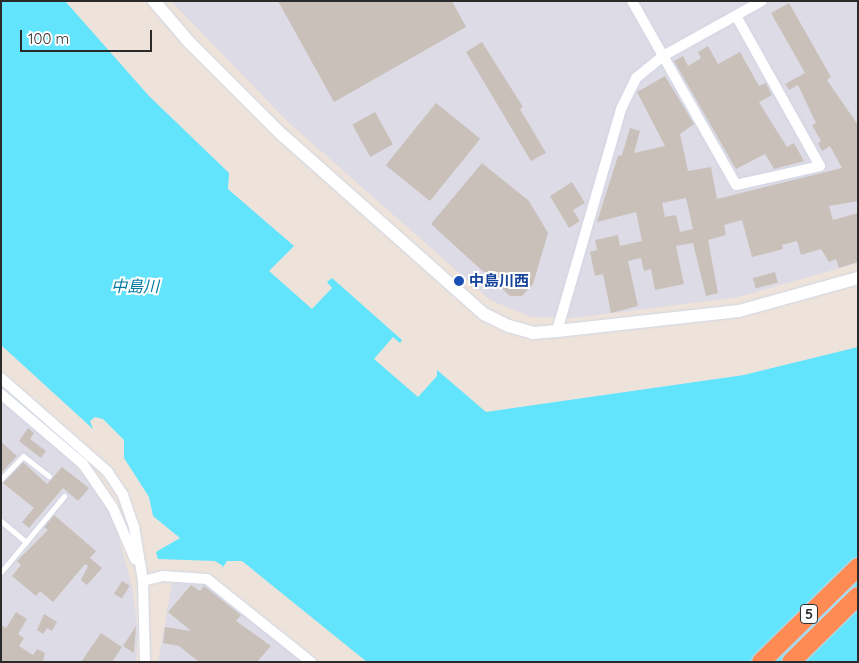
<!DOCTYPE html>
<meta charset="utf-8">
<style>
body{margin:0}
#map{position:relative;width:859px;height:663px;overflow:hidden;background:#eee3da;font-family:Quicksand,"Noto Sans JP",sans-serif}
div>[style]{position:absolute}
.industrial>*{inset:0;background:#dddbe5}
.water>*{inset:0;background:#61e4fc}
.building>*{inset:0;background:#c9c0ba;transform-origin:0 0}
.roads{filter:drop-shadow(0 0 1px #cfd6e5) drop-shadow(0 0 1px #cfd6e5)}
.service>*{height:5px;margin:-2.5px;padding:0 2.5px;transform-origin:2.5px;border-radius:2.5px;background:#fff}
.minor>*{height:10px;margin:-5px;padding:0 5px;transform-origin:5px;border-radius:5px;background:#fff}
.tertiary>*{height:12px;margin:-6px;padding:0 6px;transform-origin:6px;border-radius:6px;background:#fff}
.motorway>*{height:18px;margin:-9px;padding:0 9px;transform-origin:9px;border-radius:9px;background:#ff8b54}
.dots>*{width:14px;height:14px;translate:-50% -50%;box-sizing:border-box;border:2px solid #fff;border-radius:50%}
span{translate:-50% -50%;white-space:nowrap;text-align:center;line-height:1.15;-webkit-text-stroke:4px #fff;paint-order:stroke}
.shield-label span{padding:1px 4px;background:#fff;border:1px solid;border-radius:4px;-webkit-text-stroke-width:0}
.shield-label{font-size:14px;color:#2a2a2a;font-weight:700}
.transit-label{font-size:15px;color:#164399;font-weight:700}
.left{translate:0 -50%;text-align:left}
.water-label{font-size:16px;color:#017ba0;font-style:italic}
.frame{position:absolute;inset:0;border:2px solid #2a2a2a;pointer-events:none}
.scale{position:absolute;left:20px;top:30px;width:132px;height:22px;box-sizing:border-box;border:2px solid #2a2a2a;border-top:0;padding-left:6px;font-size:15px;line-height:18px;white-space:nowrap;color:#2a2a2a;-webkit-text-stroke:4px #fff;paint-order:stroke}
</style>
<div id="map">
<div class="industrial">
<i style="clip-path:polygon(171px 1px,858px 1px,858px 263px,738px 297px,575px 318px,531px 317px,490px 300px,289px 123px)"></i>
<i style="clip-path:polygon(1px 400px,72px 461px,103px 500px,115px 524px,132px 586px,138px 632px,136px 662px,1px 662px)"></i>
<i style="clip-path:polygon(186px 580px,207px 582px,310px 662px,158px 662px,172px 583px)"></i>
</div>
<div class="water">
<i style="clip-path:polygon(1px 1px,65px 1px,149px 96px,229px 173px,228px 189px,294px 246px,269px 271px,312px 309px,332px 288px,327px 282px,332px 278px,402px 340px,400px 343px,393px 337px,374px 359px,418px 397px,437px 376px,437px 370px,486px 412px,744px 375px,858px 347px,858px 662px,367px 662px,242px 561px,227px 561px,221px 570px,223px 566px,215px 561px,158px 559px,156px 552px,180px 538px,153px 516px,149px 497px,124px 458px,124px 440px,103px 419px,95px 417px,90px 421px,93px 429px,1px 345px)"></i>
</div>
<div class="building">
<i style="clip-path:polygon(278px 1px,452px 1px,466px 27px,334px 102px)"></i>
<i style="clip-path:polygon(evenodd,789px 3px,831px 77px,827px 80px,858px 125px,858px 201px,829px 206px,833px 220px,858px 213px,858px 262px,839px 268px,836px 259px,829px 262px,821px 249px,801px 255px,797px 241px,782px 245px,783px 249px,752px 257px,742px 220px,724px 225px,726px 235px,708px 240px,718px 293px,706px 296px,693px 243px,676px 246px,684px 284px,655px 290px,651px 269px,644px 271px,641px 258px,628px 261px,638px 306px,611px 313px,603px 274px,595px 276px,590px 252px,597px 250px,595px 240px,618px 235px,620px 246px,642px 241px,636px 212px,597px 222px,618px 156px,622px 155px,630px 128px,640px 131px,634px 153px,665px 146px,637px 92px,665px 76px,694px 124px,680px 134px,688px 171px,711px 167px,717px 199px,842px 168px,830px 146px,822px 151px,818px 143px,821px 141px,812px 125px,816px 123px,798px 85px,789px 90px,785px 84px,805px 73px,771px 13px,789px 3px,686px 198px,693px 229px,680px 232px,676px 215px,665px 217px,662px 203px,686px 198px)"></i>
<i style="clip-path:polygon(482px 42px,523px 107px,520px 109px,546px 153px,531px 161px,466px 52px)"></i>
<i style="clip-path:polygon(708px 46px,718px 64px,740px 52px,759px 86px,766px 83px,772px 95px,759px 102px,770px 120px,787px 147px,794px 143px,804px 161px,774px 169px,765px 154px,736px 169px,674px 61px,683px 56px,688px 66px,701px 58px,698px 52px)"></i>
<i style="left:436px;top:103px;width:57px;height:80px;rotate:39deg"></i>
<i style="left:375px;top:112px;width:37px;height:26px;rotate:61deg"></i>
<i style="clip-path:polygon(482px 163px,529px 201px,548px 233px,533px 284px,522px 296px,510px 296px,431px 224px)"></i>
<i style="clip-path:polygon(572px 182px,585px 203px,573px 210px,580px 221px,569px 228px,550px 196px)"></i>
<i style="left:775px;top:272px;width:11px;height:23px;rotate:75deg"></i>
<i style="clip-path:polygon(28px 428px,34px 433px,30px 439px,46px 451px,41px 458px,19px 441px)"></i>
<i style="clip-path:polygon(1px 442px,17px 456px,2px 472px,1px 471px)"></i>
<i style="clip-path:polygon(23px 462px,47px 484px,62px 467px,89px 488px,78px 501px,63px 488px,29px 528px,22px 522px,34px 508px,3px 483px)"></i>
<i style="clip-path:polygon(54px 515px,96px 551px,90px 558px,102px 568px,87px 585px,81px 580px,88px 566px,85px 564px,53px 602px,40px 591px,36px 596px,12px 576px,21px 565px,17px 561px,48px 530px,44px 527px)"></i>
<i style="left:122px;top:581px;width:9px;height:15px;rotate:32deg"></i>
<i style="clip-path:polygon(191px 585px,200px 591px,204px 586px,241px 615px,236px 621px,271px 646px,257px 662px,199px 662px,179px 646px,163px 643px,165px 627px,191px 631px,168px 612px)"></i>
<i style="clip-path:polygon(16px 612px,27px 619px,18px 634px,24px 638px,19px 646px,33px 655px,37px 649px,45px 653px,43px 662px,1px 662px,1px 625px,6px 628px)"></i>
<i style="clip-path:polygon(44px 614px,57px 622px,52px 631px,47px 628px,43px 634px,37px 630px)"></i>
<i style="clip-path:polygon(136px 626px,134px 653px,123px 646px)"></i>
<i style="clip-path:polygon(101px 633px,122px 647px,112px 662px,81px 662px)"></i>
</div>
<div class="roads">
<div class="service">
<i style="left:1px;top:479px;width:32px;rotate:-46deg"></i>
<i style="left:23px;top:456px;width:33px;rotate:38deg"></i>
<i style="left:1px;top:521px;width:33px;rotate:40deg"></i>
<i style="left:1px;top:572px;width:99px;rotate:-50.3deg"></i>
</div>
<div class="minor">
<i style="left:632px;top:1px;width:211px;rotate:60.5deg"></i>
<i style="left:736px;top:185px;width:86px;rotate:-12.7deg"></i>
<i style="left:820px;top:166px;width:172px;rotate:-119.2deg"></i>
<i style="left:557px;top:331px;width:231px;rotate:-73.9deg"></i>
<i style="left:621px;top:109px;width:34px;rotate:-64deg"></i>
<i style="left:636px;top:78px;width:35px;rotate:-39deg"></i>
<i style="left:663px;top:56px;width:113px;rotate:-29.1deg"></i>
<i style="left:1px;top:378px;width:141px;rotate:41.3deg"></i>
<i style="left:107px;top:471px;width:29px;rotate:56deg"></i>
<i style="left:123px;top:495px;width:34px;rotate:71deg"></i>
<i style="left:134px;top:527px;width:55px;rotate:80.5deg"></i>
<i style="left:143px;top:581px;width:81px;rotate:88.6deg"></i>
<i style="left:1px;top:394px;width:108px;rotate:40.5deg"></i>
<i style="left:83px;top:464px;width:53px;rotate:55.7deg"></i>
<i style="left:113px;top:508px;width:56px;rotate:66.7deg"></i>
<i style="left:143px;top:581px;width:21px;rotate:-14deg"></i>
<i style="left:163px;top:576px;width:44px;rotate:3.9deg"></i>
<i style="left:207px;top:579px;width:133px;rotate:38.6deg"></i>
</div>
<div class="tertiary">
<i style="left:154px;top:1px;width:54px;rotate:49.5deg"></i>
<i style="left:189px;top:42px;width:127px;rotate:45deg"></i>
<i style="left:279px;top:132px;width:274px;rotate:41.6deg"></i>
<i style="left:484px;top:314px;width:28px;rotate:26deg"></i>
<i style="left:509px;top:326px;width:25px;rotate:16deg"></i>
<i style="left:533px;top:333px;width:24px;rotate:-5deg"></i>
<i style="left:557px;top:331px;width:183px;rotate:-6.3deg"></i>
<i style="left:739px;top:311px;width:123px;rotate:-15.5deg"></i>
</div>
<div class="motorway">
<i style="left:761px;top:662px;width:136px;rotate:-44.4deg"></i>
<i style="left:791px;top:662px;width:94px;rotate:-44.6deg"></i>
</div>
</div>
<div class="dots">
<i style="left:459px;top:281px;background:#1a4fb4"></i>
</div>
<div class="shield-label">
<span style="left:809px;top:614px">5</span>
</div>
<div class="transit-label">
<span class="left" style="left:469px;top:281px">中島川西</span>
</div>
<div class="water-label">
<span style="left:135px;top:286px">中島川</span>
</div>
<div class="frame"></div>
<div class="scale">100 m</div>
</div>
